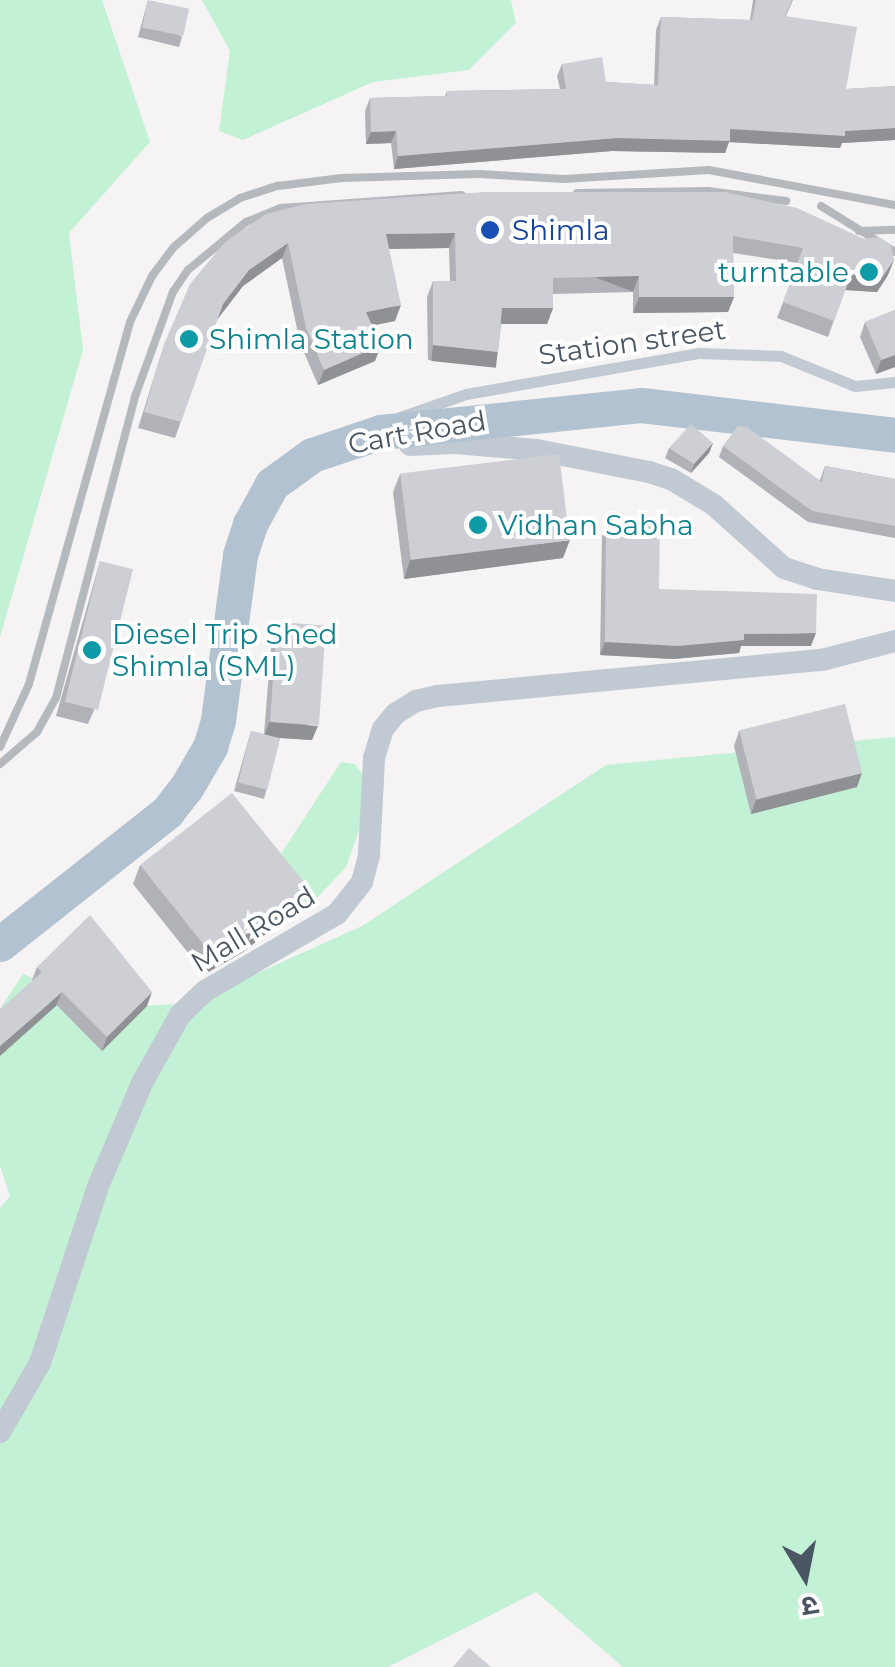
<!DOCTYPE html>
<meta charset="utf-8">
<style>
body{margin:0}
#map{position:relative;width:895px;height:1667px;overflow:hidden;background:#f5f3f3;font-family:Montserrat,"Noto Sans Devanagari",sans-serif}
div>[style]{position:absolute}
.green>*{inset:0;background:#c3f1d5}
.lane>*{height:11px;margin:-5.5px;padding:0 5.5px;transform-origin:5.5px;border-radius:5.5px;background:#c1cad2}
.street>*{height:22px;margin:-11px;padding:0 11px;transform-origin:11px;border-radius:11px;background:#c1cad2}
.primary>*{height:35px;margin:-17.5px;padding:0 17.5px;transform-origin:17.5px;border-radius:17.5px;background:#b3c2d1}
.rail>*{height:8px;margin:-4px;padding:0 4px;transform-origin:4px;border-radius:4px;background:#b5b8bd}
.wall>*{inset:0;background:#b0b2b7}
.shaded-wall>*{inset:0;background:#909195;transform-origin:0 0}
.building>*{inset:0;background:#cdcfd5;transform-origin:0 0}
.dots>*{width:28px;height:28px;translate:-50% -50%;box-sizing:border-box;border:5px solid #fff;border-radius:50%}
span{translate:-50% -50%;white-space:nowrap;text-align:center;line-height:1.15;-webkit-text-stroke:8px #fff;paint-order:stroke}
.transit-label{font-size:28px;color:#164399}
.left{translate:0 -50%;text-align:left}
.culture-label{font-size:28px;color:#0d838f}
.right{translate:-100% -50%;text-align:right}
.street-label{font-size:28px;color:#4a5661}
.north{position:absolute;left:755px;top:1527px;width:100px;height:100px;-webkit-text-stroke:8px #fff;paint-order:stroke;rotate:170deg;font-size:28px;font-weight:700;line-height:40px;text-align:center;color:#4a5661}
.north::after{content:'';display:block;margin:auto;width:35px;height:45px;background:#4a5661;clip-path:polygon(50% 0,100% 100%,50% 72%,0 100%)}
</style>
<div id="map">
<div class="green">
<i style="clip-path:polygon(0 0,102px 0,150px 142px,69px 233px,83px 350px,0 637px)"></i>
<i style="clip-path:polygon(202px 0,511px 0,516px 23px,469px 70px,373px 82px,243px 140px,219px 131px,230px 51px)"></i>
<i style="clip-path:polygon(895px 737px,895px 1667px,623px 1667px,536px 1592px,388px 1667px,0 1667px,0 1208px,10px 1196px,0 1166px,0 1009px,23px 974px,102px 1009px,191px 1003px,362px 926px,606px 765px)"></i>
<i style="clip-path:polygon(341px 762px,355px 764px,374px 789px,346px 867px,299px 917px,239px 938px,267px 875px)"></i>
</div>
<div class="lane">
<i style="left:400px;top:417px;width:70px;rotate:-19.2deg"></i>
<i style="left:466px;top:394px;width:237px;rotate:-10deg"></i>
<i style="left:699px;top:353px;width:82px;rotate:2.1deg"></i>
<i style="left:781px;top:356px;width:80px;rotate:22.1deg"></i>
<i style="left:855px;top:386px;width:40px;rotate:-5.7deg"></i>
</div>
<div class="street">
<i style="left:410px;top:445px;width:45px;rotate:-2.5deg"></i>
<i style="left:455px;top:443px;width:82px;rotate:4.9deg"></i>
<i style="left:537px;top:450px;width:114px;rotate:11.1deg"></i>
<i style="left:649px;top:472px;width:23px;rotate:18deg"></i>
<i style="left:671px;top:479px;width:50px;rotate:31.2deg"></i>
<i style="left:714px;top:505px;width:94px;rotate:42deg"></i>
<i style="left:784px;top:568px;width:35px;rotate:18deg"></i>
<i style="left:817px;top:579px;width:79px;rotate:8.7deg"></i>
<i style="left:0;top:1432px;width:80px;rotate:-59.9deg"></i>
<i style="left:40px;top:1363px;width:188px;rotate:-71.8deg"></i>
<i style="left:99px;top:1184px;width:110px;rotate:-66.9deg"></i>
<i style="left:142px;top:1083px;width:78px;rotate:-60.8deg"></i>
<i style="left:180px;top:1015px;width:35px;rotate:-44deg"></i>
<i style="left:205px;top:991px;width:153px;rotate:-30.3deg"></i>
<i style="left:337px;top:914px;width:41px;rotate:-52deg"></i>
<i style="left:362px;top:882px;width:28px;rotate:-75deg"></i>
<i style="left:369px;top:855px;width:97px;rotate:-87deg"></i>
<i style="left:374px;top:758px;width:30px;rotate:-73deg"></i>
<i style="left:383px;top:729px;width:19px;rotate:-51deg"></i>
<i style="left:395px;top:714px;width:25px;rotate:-32deg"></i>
<i style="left:416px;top:701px;width:23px;rotate:-13deg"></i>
<i style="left:438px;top:696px;width:386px;rotate:-5.4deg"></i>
<i style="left:822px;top:660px;width:75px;rotate:-14.6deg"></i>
</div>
<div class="primary">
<i style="left:0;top:944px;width:213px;rotate:-38.3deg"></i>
<i style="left:167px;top:812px;width:31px;rotate:-52deg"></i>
<i style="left:186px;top:788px;width:48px;rotate:-59.7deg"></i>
<i style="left:210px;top:747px;width:28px;rotate:-73deg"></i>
<i style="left:218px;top:720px;width:166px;rotate:-82.4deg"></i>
<i style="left:240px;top:555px;width:33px;rotate:-72deg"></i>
<i style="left:250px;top:524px;width:46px;rotate:-61.2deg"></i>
<i style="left:272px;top:484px;width:49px;rotate:-35.9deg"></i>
<i style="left:312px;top:455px;width:73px;rotate:-18.4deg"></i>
<i style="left:381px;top:432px;width:261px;rotate:-5.9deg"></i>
<i style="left:641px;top:405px;width:256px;rotate:6.7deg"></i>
</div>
<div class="rail">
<i style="left:577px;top:193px;width:131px;rotate:-0.9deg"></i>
<i style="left:708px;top:191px;width:79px;rotate:7.3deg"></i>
<i style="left:821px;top:206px;width:87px;rotate:31.9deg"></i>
<i style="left:859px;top:231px;width:36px;rotate:-2deg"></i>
<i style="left:0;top:747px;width:69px;rotate:-65.3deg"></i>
<i style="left:29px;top:684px;width:376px;rotate:-74.4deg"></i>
<i style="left:130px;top:322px;width:51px;rotate:-64.4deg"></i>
<i style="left:152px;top:276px;width:36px;rotate:-53deg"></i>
<i style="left:174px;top:247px;width:44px;rotate:-41.3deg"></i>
<i style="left:207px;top:218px;width:39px;rotate:-31deg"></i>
<i style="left:240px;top:198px;width:40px;rotate:-18deg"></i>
<i style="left:278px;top:186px;width:64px;rotate:-7.1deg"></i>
<i style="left:342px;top:178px;width:137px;rotate:-1.7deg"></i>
<i style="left:479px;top:174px;width:85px;rotate:3.4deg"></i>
<i style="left:564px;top:179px;width:145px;rotate:-3.6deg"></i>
<i style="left:709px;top:170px;width:189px;rotate:10.7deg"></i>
<i style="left:0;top:764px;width:49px;rotate:-40.9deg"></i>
<i style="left:37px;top:732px;width:39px;rotate:-61deg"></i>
<i style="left:56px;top:698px;width:314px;rotate:-75.3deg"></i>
<i style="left:136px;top:394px;width:109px;rotate:-70.1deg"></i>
<i style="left:173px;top:292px;width:27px;rotate:-56deg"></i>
<i style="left:188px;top:270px;width:75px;rotate:-39.6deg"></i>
<i style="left:246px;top:222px;width:38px;rotate:-22deg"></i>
<i style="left:281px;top:208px;width:181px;rotate:-4.1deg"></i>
</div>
<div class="wall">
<i style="clip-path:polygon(148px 0,182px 37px,179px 47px,138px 37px)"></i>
<i style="clip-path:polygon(753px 0,793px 0,786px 16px,846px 89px,895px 86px,895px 140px,842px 143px,840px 148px,729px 142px,725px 153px,612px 151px,394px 169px,391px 143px,366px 144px,365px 111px,370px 98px,445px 96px,447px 91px,560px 89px,557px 76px,562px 64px,606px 82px,654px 85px,656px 30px,661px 17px,750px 20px)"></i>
<i style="clip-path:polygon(725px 192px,888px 275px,877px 292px,845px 290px,828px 337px,777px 318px,798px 263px,733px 253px,734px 297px,728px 312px,633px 313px,633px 292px,553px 294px,553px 308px,547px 324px,501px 324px,498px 352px,492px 367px,428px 360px,427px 297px,433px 281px,450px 281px,449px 248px,389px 249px,395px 321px,372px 325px,381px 345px,375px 361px,318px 385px,300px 343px,282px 258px,243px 286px,217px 319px,175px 438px,138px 428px,165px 342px,225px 242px)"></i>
<i style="clip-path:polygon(895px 310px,895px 367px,876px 374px,860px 337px,865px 322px)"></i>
<i style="clip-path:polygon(713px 443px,709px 453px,691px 473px,665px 458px,669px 448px)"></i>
<i style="clip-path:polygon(723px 446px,820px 480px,825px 466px,895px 479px,895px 538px,808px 522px,719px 457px)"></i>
<i style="clip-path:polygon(400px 474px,563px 558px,404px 579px,393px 492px)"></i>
<i style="clip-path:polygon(606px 524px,659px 589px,811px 646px,741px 646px,739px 653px,673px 659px,600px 655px,602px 537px)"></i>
<i style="clip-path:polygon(100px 561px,94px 710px,88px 724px,56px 716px)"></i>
<i style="clip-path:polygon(277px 622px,312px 740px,280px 738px,264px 799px,234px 791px,251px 731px,264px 734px,272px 636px)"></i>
<i style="clip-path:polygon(739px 731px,857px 787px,751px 814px,734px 746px)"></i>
<i style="clip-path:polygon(140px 865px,308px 887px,301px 906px,243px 952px,205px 974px,133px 884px)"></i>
<i style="clip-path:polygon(37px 967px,147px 1006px,102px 1051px,32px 980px)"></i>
</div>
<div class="shaded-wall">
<i style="clip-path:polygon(895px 128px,895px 140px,842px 143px,840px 148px,729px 142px,725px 153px,612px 151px,394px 169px,398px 156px,730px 129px,845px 131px)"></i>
<i style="clip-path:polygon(396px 131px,391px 143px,366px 144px,371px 132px)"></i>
<i style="clip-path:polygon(455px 233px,449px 248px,380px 249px,386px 234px)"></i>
<i style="clip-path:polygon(288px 243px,282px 258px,243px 286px,217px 320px,223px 304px,249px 270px)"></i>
<i style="clip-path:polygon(894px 260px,888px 275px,877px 292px,845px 290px,851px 275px)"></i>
<i style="left:639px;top:276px;width:17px;height:86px;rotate:111deg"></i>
<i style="clip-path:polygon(639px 297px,734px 297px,728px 312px,633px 313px)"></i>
<i style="clip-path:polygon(401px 305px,395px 321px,361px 328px,366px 312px)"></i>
<i style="clip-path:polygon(502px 308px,553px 308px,547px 324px,497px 324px)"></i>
<i style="clip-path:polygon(381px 345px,375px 361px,318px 385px,324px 370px)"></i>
<i style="left:433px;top:345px;width:65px;height:16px;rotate:6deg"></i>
<i style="clip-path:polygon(895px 355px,895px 367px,876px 374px,881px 360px)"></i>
<i style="clip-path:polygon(713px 443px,709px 453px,691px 473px,694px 464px)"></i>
<i style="clip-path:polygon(570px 540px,563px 558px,404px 579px,410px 560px)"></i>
<i style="clip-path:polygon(816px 633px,811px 646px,741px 646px,739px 653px,673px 659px,600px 655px,605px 642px,744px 634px)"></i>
<i style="clip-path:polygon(269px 722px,318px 726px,312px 740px,264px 737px)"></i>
<i style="clip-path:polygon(862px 773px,857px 787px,751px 814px,756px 800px)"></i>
<i style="clip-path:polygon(308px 887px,301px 906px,243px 952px,205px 974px,212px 955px)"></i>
<i style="clip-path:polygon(62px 992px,56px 1006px,0 1056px,0 1046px)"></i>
<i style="clip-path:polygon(152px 992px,147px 1006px,102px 1051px,107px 1037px)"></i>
</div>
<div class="building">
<i style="left:148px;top:0;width:42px;height:28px;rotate:12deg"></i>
<i style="clip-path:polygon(756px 0,792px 0,785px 16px,857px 27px,846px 89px,895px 86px,895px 128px,845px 131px,845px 136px,730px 129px,730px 141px,616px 138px,398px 156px,396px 131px,371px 132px,370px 98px,447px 96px,447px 91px,566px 89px,562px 64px,602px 57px,606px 82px,658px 85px,661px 17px,752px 20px)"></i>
<i style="clip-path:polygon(485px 192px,725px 192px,797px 208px,864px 239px,879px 237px,891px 245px,894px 260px,883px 276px,851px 275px,834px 321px,783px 302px,803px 248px,733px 236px,734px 297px,639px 297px,639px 276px,553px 278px,553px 308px,502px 308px,498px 352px,433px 345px,433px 281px,456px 281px,455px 233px,386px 234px,401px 305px,366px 312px,381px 345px,324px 370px,306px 328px,288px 243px,249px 270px,223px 304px,181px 422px,144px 412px,165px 342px,190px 284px,225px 242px,266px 214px,306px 204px)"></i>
<i style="clip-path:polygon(895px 310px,895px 355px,881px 360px,865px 322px)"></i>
<i style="clip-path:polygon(691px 424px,713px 443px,694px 464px,669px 448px)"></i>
<i style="clip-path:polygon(738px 426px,747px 427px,822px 482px,825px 466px,895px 479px,895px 526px,812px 511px,723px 446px)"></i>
<i style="left:559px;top:454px;width:87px;height:160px;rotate:83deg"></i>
<i style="clip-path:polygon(606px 524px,660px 524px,659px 589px,817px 594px,816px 633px,744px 634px,744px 640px,678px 646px,605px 642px)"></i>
<i style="left:100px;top:561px;width:34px;height:145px;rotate:14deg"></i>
<i style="left:277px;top:622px;width:49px;height:100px;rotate:4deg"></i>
<i style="left:845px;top:704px;width:71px;height:109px;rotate:76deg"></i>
<i style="left:251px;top:731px;width:30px;height:53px;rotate:14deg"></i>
<i style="clip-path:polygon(232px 793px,308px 887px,249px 933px,212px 955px,140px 865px)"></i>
<i style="clip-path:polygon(90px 915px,152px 992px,107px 1037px,62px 992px,0 1046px,0 1009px,42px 972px,37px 967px)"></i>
<i style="clip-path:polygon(469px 1648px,491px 1667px,453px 1667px)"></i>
</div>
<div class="dots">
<i style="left:490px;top:230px;background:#1a4fb4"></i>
<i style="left:869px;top:272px;background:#0f9aa8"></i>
<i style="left:189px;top:339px;background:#0f9aa8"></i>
<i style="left:478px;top:525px;background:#0f9aa8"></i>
<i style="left:92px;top:650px;background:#0f9aa8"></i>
</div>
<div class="transit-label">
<span class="left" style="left:512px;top:230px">Shimla</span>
</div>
<div class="culture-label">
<span class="right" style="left:849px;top:272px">turntable</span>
<span class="left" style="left:209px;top:339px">Shimla Station</span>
<span class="left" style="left:498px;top:525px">Vidhan Sabha</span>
<span class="left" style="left:112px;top:650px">Diesel Trip Shed<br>Shimla (SML)</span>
</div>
<div class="street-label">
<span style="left:632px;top:342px;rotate:-8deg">Station street</span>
<span style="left:417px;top:432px;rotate:-10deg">Cart Road</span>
<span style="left:253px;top:929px;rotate:-31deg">Mall Road</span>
</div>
<div class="north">उ</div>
</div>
